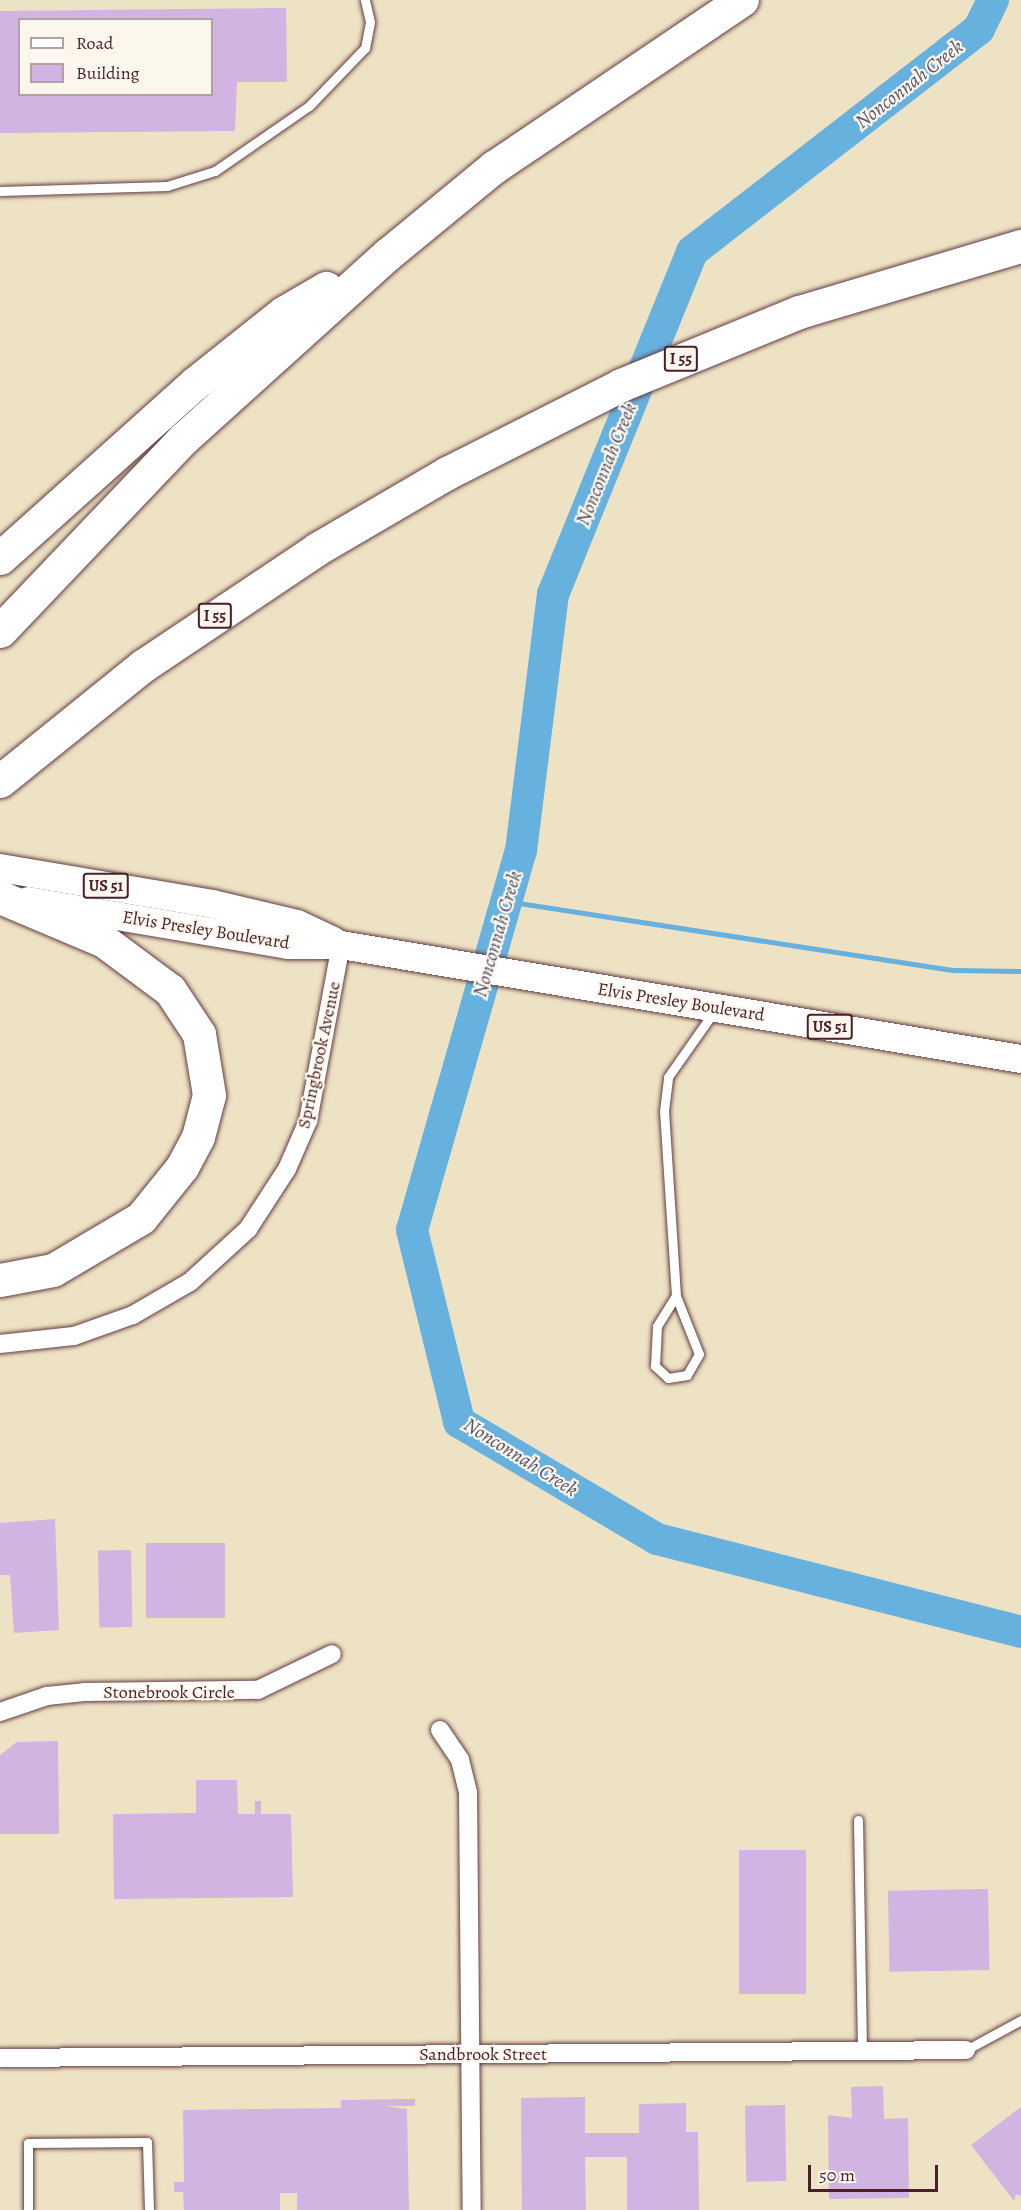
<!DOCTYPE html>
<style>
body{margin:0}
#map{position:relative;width:1021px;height:2210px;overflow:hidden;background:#eee2c4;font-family:Alegreya,serif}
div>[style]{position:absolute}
.stream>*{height:5px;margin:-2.5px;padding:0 2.5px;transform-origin:2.5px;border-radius:2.5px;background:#67b1df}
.river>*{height:32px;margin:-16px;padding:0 16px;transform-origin:16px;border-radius:16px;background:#67b1df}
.building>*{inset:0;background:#d1b4e1;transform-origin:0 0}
.roads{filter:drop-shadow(0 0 2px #633c42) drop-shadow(0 0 2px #633c42)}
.service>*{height:9px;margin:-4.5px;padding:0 4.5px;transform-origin:4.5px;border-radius:4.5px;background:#fff}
.minor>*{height:18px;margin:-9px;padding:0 9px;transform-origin:9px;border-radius:9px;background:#fff}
.primary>*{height:28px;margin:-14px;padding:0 14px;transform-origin:14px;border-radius:14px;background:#fff}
.motorway>*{height:33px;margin:-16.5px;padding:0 16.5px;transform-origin:16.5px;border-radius:16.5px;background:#fff}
span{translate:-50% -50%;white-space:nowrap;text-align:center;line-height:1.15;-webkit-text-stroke:4.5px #fbf7ec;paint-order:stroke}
.shield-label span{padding:2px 4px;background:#fbf7ec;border:2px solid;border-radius:4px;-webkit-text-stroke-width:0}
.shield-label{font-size:16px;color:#4a1f2b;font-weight:700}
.street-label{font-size:18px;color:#4a1f2b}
.water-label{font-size:20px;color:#54526a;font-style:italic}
.legend{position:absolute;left:18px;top:18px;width:195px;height:78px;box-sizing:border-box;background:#fbf7ec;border:2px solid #b4a19f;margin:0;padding:8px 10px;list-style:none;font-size:18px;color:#4a1f2b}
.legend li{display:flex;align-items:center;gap:12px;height:30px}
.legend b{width:30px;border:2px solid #b4a19f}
.scale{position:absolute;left:808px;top:2165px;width:130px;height:27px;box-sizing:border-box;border:3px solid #4a1f2b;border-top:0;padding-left:8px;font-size:18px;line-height:21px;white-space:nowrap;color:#4a1f2b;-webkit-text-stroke:4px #fbf7ec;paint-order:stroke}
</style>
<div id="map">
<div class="stream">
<i style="left:506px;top:901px;width:453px;rotate:8.8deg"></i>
<i style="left:954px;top:970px;width:67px;rotate:0.9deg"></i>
</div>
<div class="river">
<i style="left:993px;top:0;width:32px;rotate:116deg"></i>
<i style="left:979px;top:29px;width:363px;rotate:142.2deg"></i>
<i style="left:692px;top:252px;width:369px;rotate:112.1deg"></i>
<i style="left:553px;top:594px;width:258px;rotate:97.1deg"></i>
<i style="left:521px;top:850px;width:395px;rotate:106deg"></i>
<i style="left:412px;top:1230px;width:198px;rotate:76.2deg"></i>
<i style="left:459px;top:1422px;width:230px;rotate:30.6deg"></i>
<i style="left:657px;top:1539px;width:376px;rotate:14.3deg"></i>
</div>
<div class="building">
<i style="clip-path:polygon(evenodd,286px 8px,287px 82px,237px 82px,235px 131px,0 133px,0 11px,286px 8px,20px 20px,212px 20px,212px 94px,20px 94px,20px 20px)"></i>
<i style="clip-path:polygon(55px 1519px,59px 1630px,14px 1633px,10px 1575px,0 1575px,0 1523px)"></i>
<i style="left:146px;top:1543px;width:79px;height:75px"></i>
<i style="left:131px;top:1550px;width:77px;height:33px;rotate:89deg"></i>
<i style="clip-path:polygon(58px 1741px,59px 1834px,0 1834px,0 1755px,17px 1742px)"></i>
<i style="clip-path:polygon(196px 1780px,237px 1780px,238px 1814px,255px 1814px,255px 1801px,261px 1801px,261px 1814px,291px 1814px,293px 1897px,114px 1899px,113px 1814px,196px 1813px)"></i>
<i style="left:806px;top:1850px;width:144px;height:67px;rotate:90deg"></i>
<i style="left:988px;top:1889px;width:81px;height:100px;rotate:89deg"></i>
<i style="clip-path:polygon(851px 2087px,883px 2086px,884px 2119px,908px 2118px,909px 2198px,829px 2199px,828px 2115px,852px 2118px)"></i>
<i style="clip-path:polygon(585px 2097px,585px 2133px,639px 2133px,639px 2104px,686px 2103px,686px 2132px,698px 2132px,699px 2210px,627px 2210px,627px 2157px,585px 2157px,586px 2210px,522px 2210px,521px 2098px)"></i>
<i style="clip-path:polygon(415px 2099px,415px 2106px,385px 2106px,407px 2109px,409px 2210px,297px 2210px,297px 2193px,280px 2193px,280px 2210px,184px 2210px,183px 2192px,174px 2192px,174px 2182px,184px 2182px,183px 2110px,341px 2108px,341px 2100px)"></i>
<i style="left:785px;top:2105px;width:76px;height:40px;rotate:89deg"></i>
<i style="clip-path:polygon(1021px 2107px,1021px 2196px,1016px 2194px,1014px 2201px,971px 2145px)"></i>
</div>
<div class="roads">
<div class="service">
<i style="left:0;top:191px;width:167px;rotate:-1.7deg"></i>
<i style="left:167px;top:186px;width:50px;rotate:-17.4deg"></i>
<i style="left:215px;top:171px;width:114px;rotate:-34.7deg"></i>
<i style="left:309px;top:106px;width:81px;rotate:-46deg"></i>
<i style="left:365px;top:48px;width:26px;rotate:-79deg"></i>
<i style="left:370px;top:22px;width:23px;rotate:-103deg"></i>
<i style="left:676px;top:1296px;width:62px;rotate:68.4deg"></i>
<i style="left:699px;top:1354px;width:24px;rotate:120deg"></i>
<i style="left:687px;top:1375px;width:19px;rotate:171deg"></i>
<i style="left:668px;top:1378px;width:18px;rotate:-137deg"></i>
<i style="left:655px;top:1366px;width:40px;rotate:-87.1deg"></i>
<i style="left:657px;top:1326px;width:36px;rotate:-58deg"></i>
<i style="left:676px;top:1296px;width:185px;rotate:-93.7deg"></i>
<i style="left:664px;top:1111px;width:34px;rotate:-83deg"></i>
<i style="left:668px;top:1077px;width:78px;rotate:-54.9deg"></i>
<i style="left:858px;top:1820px;width:231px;rotate:89deg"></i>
<i style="left:966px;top:2050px;width:63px;rotate:-28.6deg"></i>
<i style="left:28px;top:2210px;width:67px;rotate:-90deg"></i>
<i style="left:28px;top:2143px;width:119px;rotate:-0.5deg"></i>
<i style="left:147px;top:2142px;width:68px;rotate:88.3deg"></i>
</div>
<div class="minor">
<i style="left:0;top:1344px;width:74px;rotate:-6.2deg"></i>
<i style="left:74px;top:1336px;width:63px;rotate:-19.6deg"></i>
<i style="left:133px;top:1315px;width:66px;rotate:-30.1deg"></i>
<i style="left:190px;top:1282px;width:79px;rotate:-42.4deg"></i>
<i style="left:248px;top:1229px;width:72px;rotate:-57deg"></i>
<i style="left:287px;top:1169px;width:52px;rotate:-66.4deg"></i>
<i style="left:308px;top:1121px;width:179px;rotate:-79.4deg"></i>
<i style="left:0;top:1712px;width:50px;rotate:-18.8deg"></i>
<i style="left:47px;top:1696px;width:37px;rotate:-6deg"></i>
<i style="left:84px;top:1692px;width:174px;rotate:-0.7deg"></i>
<i style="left:258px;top:1690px;width:82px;rotate:-25.9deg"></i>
<i style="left:440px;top:1730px;width:36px;rotate:56deg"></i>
<i style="left:460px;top:1760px;width:34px;rotate:76deg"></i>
<i style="left:468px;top:1793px;width:417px;rotate:89.5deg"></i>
<i style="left:0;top:2058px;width:966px;rotate:-0.47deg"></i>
</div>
<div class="primary">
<i style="left:0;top:868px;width:216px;rotate:9.6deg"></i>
<i style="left:213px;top:904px;width:86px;rotate:13.4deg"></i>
<i style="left:297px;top:924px;width:40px;rotate:25deg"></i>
<i style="left:28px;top:901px;width:264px;rotate:9.6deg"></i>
<i style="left:288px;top:945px;width:53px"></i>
<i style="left:341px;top:945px;width:689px;rotate:9.52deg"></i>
</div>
<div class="motorway">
<i style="left:0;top:558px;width:261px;rotate:-41.9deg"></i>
<i style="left:194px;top:384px;width:114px;rotate:-38.6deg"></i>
<i style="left:283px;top:313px;width:50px;rotate:-30.2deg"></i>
<i style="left:0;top:631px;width:265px;rotate:-46.4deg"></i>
<i style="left:183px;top:439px;width:276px;rotate:-42.1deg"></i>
<i style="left:388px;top:254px;width:137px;rotate:-39.4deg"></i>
<i style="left:494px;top:167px;width:299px;rotate:-34deg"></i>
<i style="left:0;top:781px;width:185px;rotate:-38.9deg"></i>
<i style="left:144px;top:665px;width:208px;rotate:-33.8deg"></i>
<i style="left:317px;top:549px;width:151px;rotate:-30.3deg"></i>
<i style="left:447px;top:473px;width:195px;rotate:-26.8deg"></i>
<i style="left:621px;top:385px;width:192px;rotate:-22.3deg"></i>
<i style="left:799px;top:312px;width:232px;rotate:-16.6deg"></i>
<i style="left:0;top:897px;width:113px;rotate:22.9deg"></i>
<i style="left:104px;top:941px;width:82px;rotate:36.6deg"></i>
<i style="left:170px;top:990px;width:53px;rotate:56.6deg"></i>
<i style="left:199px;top:1034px;width:62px;rotate:80.7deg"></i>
<i style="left:209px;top:1095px;width:43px;rotate:104.7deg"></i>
<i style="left:198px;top:1137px;width:34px;rotate:118deg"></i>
<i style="left:182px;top:1167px;width:65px;rotate:128.8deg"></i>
<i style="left:141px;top:1218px;width:102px;rotate:149.4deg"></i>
<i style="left:53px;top:1270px;width:54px;rotate:169.3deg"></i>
</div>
</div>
<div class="shield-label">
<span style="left:681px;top:359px">I 55</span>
<span style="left:215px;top:616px">I 55</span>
<span style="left:106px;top:886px">US 51</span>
<span style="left:830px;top:1027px">US 51</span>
</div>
<div class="street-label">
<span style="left:206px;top:930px;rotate:9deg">Elvis Presley Boulevard</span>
<span style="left:681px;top:1002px;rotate:9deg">Elvis Presley Boulevard</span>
<span style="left:319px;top:1055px;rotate:-78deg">Springbrook Avenue</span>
<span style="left:169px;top:1692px">Stonebrook Circle</span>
<span style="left:483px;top:2054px">Sandbrook Street</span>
</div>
<div class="water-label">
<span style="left:909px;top:84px;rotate:-38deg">Nonconnah Creek</span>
<span style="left:606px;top:464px;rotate:-68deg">Nonconnah Creek</span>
<span style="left:497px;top:934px;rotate:-74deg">Nonconnah Creek</span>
<span style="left:521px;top:1457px;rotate:32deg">Nonconnah Creek</span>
</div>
<ul class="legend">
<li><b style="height:8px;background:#fff"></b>Road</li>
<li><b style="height:16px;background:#d1b4e1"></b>Building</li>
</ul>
<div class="scale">50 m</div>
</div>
